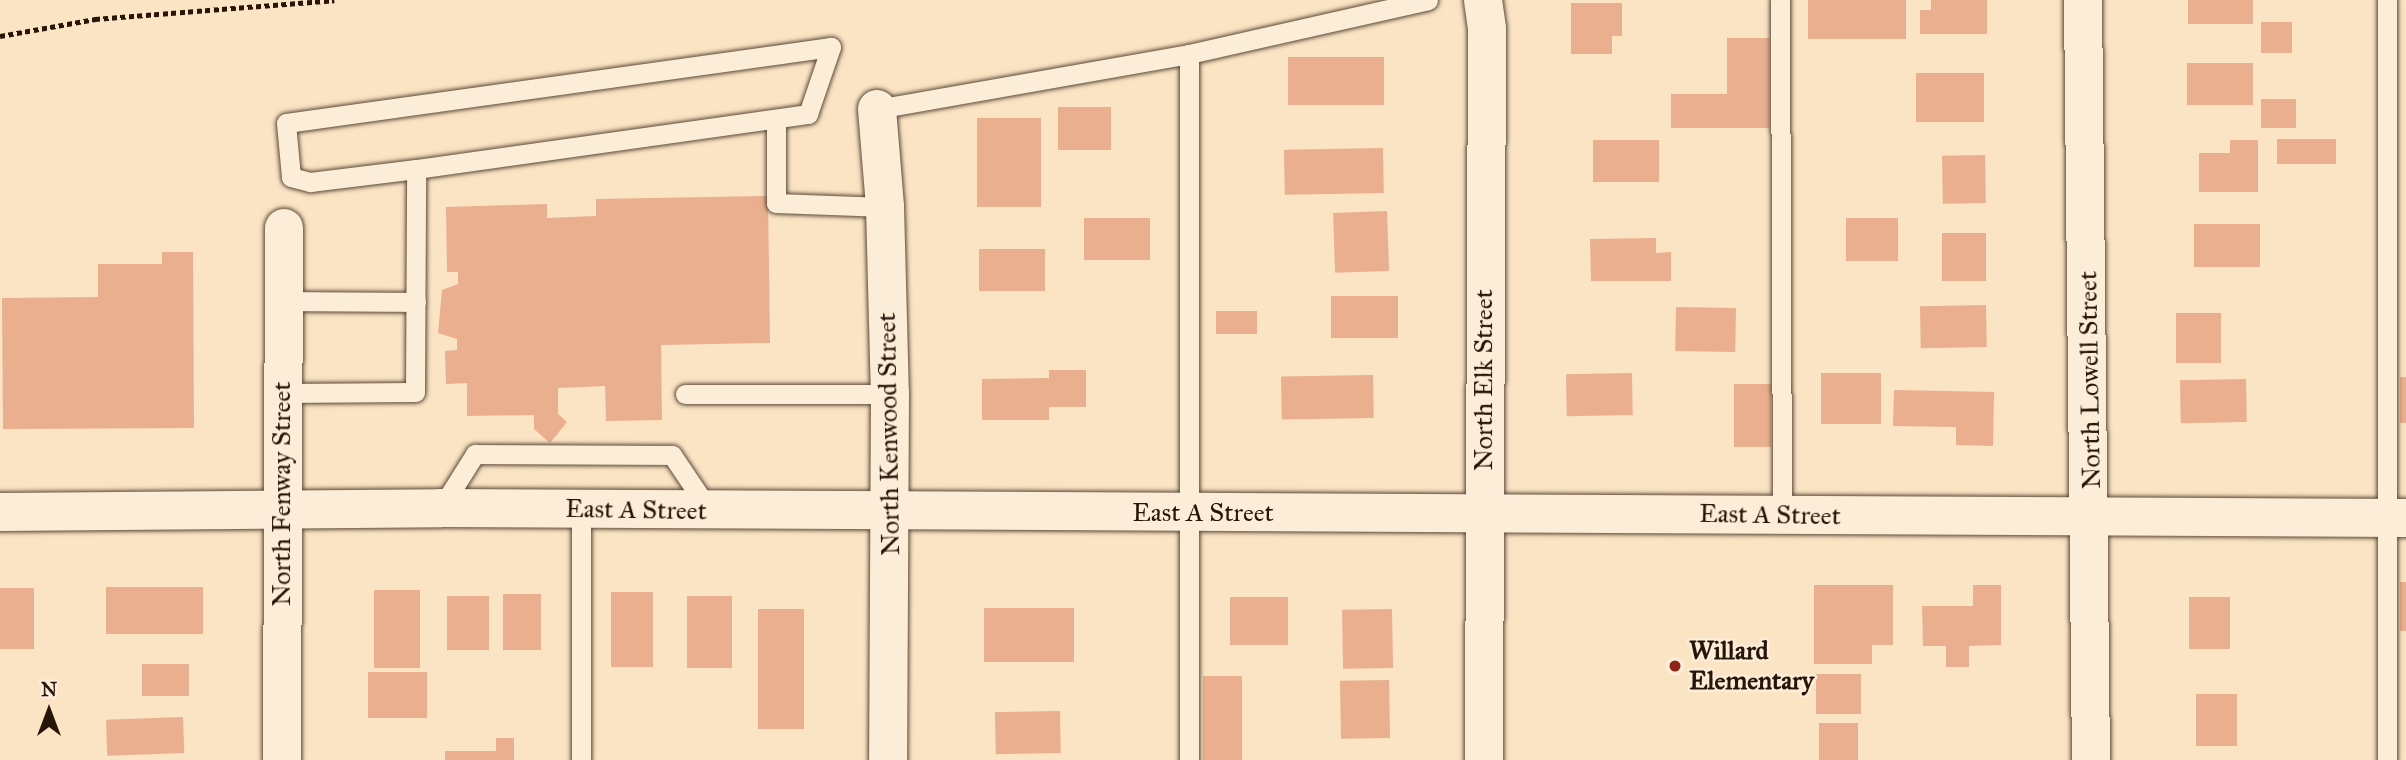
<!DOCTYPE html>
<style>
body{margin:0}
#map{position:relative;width:2406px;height:760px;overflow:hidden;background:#fae4c3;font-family:"IM FELL Great Primer",serif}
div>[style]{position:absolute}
.building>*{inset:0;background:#e9af8f;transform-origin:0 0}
.path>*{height:4.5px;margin-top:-2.25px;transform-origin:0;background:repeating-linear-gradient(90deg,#281509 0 5px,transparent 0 8.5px)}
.roads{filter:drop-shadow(0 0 2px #5c4938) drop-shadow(0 0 2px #5c4938)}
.service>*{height:19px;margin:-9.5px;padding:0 9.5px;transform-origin:9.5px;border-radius:9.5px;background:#fcedd8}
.minor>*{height:38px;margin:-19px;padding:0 19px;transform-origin:19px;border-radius:19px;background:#fcedd8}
.dots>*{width:19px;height:19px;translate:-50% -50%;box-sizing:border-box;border:4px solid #fcedd8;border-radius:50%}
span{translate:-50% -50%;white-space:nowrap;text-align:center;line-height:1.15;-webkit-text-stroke:5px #fcedd8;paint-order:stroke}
.street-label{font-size:26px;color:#281509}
.poi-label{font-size:26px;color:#281509;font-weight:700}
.left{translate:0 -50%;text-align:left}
.north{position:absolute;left:14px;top:676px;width:70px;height:70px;-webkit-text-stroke:5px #fcedd8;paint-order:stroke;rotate:0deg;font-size:19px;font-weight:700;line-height:28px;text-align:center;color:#281509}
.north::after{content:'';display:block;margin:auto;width:24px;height:32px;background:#281509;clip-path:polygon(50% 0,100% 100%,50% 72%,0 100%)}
</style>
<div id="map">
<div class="building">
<i style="left:1808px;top:0;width:98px;height:39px"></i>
<i style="clip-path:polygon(1931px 0,1987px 0,1987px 34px,1920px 34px,1920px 10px,1931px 10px)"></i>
<i style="left:2188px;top:0;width:65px;height:24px"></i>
<i style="clip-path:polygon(1571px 3px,1622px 3px,1622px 36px,1612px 36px,1612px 54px,1571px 54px)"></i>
<i style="left:2261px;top:22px;width:31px;height:31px"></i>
<i style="clip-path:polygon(1727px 38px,1769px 38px,1769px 128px,1671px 128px,1671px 94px,1727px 94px)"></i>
<i style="left:1288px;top:57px;width:96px;height:48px"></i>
<i style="left:2253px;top:63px;width:42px;height:66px;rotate:90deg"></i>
<i style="left:1916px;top:73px;width:68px;height:49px"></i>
<i style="left:2261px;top:99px;width:35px;height:29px"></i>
<i style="left:1111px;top:107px;width:43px;height:53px;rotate:90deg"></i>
<i style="left:977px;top:118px;width:64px;height:89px"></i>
<i style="left:2277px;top:139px;width:59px;height:25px"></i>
<i style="left:1593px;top:140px;width:66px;height:42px"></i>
<i style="clip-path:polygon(2230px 140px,2258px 140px,2258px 192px,2199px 192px,2199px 153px,2230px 153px)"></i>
<i style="left:1383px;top:148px;width:45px;height:99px;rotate:89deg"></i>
<i style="left:1985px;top:155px;width:48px;height:43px;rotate:89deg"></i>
<i style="clip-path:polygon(768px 196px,770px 343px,661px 345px,662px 420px,606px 421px,605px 386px,558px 388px,558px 414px,567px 422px,550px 443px,534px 429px,534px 415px,467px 416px,467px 383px,446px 384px,445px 351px,457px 350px,457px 339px,438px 333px,442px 290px,458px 284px,458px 272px,447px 272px,446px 207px,547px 204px,547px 218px,596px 216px,596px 199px)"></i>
<i style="left:1387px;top:211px;width:60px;height:54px;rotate:88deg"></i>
<i style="left:1084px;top:218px;width:66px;height:42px"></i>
<i style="left:1846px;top:218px;width:52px;height:43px"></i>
<i style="left:2194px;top:224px;width:66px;height:43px"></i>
<i style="left:1942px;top:233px;width:44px;height:48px"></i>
<i style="clip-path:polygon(1656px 238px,1656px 253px,1671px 252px,1671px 281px,1591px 281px,1590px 239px)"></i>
<i style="left:1045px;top:249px;width:42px;height:66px;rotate:90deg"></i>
<i style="clip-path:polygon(162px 252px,193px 252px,194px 428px,3px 429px,2px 298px,98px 297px,98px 264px,162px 264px)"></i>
<i style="left:1398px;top:296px;width:42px;height:67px;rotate:90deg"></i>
<i style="left:1986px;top:305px;width:42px;height:66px;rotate:89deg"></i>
<i style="left:1676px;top:307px;width:60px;height:44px;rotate:1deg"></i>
<i style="left:1216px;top:311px;width:41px;height:23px"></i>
<i style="left:2176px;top:313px;width:45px;height:50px"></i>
<i style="clip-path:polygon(1049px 370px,1086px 370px,1086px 407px,1049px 407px,1049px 420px,982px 420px,982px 379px,1049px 378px)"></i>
<i style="left:1632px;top:373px;width:42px;height:66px;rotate:89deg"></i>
<i style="left:1821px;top:373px;width:60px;height:51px"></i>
<i style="left:1373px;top:375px;width:43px;height:92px;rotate:89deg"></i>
<i style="left:2400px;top:377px;width:6px;height:46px"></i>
<i style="left:2246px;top:379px;width:43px;height:66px;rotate:89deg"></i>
<i style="left:1734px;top:384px;width:37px;height:63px"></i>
<i style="clip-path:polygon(1894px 390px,1994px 392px,1993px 446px,1956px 445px,1956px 427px,1893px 426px)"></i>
<i style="left:2400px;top:582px;width:6px;height:49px"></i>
<i style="clip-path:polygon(1814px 585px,1893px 585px,1893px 645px,1872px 645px,1872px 664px,1814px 664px)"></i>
<i style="clip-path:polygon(1973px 585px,2001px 585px,2001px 645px,1969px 646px,1969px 667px,1946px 667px,1946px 646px,1923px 646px,1922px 606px,1973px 606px)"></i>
<i style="left:106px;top:587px;width:97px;height:47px"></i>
<i style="left:0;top:588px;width:34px;height:61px"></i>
<i style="left:374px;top:590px;width:46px;height:78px"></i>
<i style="left:611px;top:592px;width:42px;height:75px"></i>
<i style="left:503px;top:594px;width:38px;height:56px"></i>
<i style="left:447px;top:596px;width:42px;height:54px"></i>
<i style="left:687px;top:596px;width:45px;height:72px"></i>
<i style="left:1230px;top:597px;width:58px;height:48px"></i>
<i style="left:2230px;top:597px;width:52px;height:41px;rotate:90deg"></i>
<i style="left:984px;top:608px;width:90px;height:54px"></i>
<i style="left:758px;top:609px;width:46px;height:120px"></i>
<i style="left:1392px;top:609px;width:59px;height:50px;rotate:89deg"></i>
<i style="left:142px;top:664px;width:47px;height:32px"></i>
<i style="left:368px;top:672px;width:59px;height:46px"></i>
<i style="left:1816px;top:674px;width:45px;height:40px"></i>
<i style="left:1203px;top:676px;width:39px;height:84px"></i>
<i style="left:1389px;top:680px;width:58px;height:49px;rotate:89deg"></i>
<i style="left:2196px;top:694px;width:41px;height:52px"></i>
<i style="left:1060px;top:711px;width:42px;height:65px;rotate:89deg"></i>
<i style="left:183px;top:717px;width:36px;height:77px;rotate:88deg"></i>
<i style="left:1819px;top:723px;width:39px;height:37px"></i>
<i style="clip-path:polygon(496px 738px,514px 738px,514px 760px,445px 760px,445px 751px,496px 751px)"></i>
</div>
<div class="path">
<i style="left:0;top:36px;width:97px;rotate:-10.1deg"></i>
<i style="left:95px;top:19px;width:240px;rotate:-4.5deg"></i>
</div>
<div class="roads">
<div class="service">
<i style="left:1780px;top:0;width:515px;rotate:89.78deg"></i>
<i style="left:2387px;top:0;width:760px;rotate:90deg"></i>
<i style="left:877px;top:109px;width:317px;rotate:-10deg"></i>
<i style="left:1189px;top:54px;width:245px;rotate:-12.7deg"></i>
<i style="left:776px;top:119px;width:84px;rotate:90deg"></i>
<i style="left:776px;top:203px;width:109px;rotate:2.1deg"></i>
<i style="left:283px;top:301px;width:133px;rotate:0.4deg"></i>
<i style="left:282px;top:393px;width:133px;rotate:-0.4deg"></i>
<i style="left:415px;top:392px;width:223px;rotate:-89.7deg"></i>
<i style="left:416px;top:169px;width:396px;rotate:-8deg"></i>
<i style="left:808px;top:114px;width:71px;rotate:-71.1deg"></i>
<i style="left:831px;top:47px;width:550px;rotate:172.06deg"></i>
<i style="left:286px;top:123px;width:54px;rotate:84.7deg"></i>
<i style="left:291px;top:177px;width:20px;rotate:15deg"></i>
<i style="left:310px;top:182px;width:107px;rotate:-7deg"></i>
<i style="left:685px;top:394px;width:205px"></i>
<i style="left:441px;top:508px;width:64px;rotate:-57.8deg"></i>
<i style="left:475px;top:454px;width:197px;rotate:0.3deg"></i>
<i style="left:672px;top:455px;width:66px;rotate:56.1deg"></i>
<i style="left:581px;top:760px;width:250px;rotate:-90deg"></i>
<i style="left:1189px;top:760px;width:706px;rotate:-90deg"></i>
</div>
<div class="minor">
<i style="left:1483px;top:0;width:29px;rotate:82deg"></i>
<i style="left:1487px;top:29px;width:731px;rotate:90.24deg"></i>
<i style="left:2083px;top:0;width:760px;rotate:89.4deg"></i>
<i style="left:877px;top:109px;width:98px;rotate:85.3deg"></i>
<i style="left:885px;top:207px;width:187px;rotate:88.5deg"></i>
<i style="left:890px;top:394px;width:366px;rotate:90.3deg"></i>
<i style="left:0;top:512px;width:441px;rotate:-0.5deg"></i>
<i style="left:441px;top:508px;width:1965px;rotate:0.29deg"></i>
<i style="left:282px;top:760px;width:532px;rotate:-89.78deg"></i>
</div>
</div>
<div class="dots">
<i style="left:1675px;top:666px;background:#8f2418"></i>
</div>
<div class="street-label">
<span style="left:1484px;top:380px;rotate:-90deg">North Elk Street</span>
<span style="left:2090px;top:380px;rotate:-91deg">North Lowell Street</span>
<span style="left:889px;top:434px;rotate:-91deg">North Kenwood Street</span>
<span style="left:282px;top:494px;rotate:-90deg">North Fenway Street</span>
<span style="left:636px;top:510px;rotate:1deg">East A Street</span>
<span style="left:1203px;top:513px">East A Street</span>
<span style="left:1770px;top:515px;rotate:1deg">East A Street</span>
</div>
<div class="poi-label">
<span class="left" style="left:1689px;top:666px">Willard<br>Elementary</span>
</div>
<div class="north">N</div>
</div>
